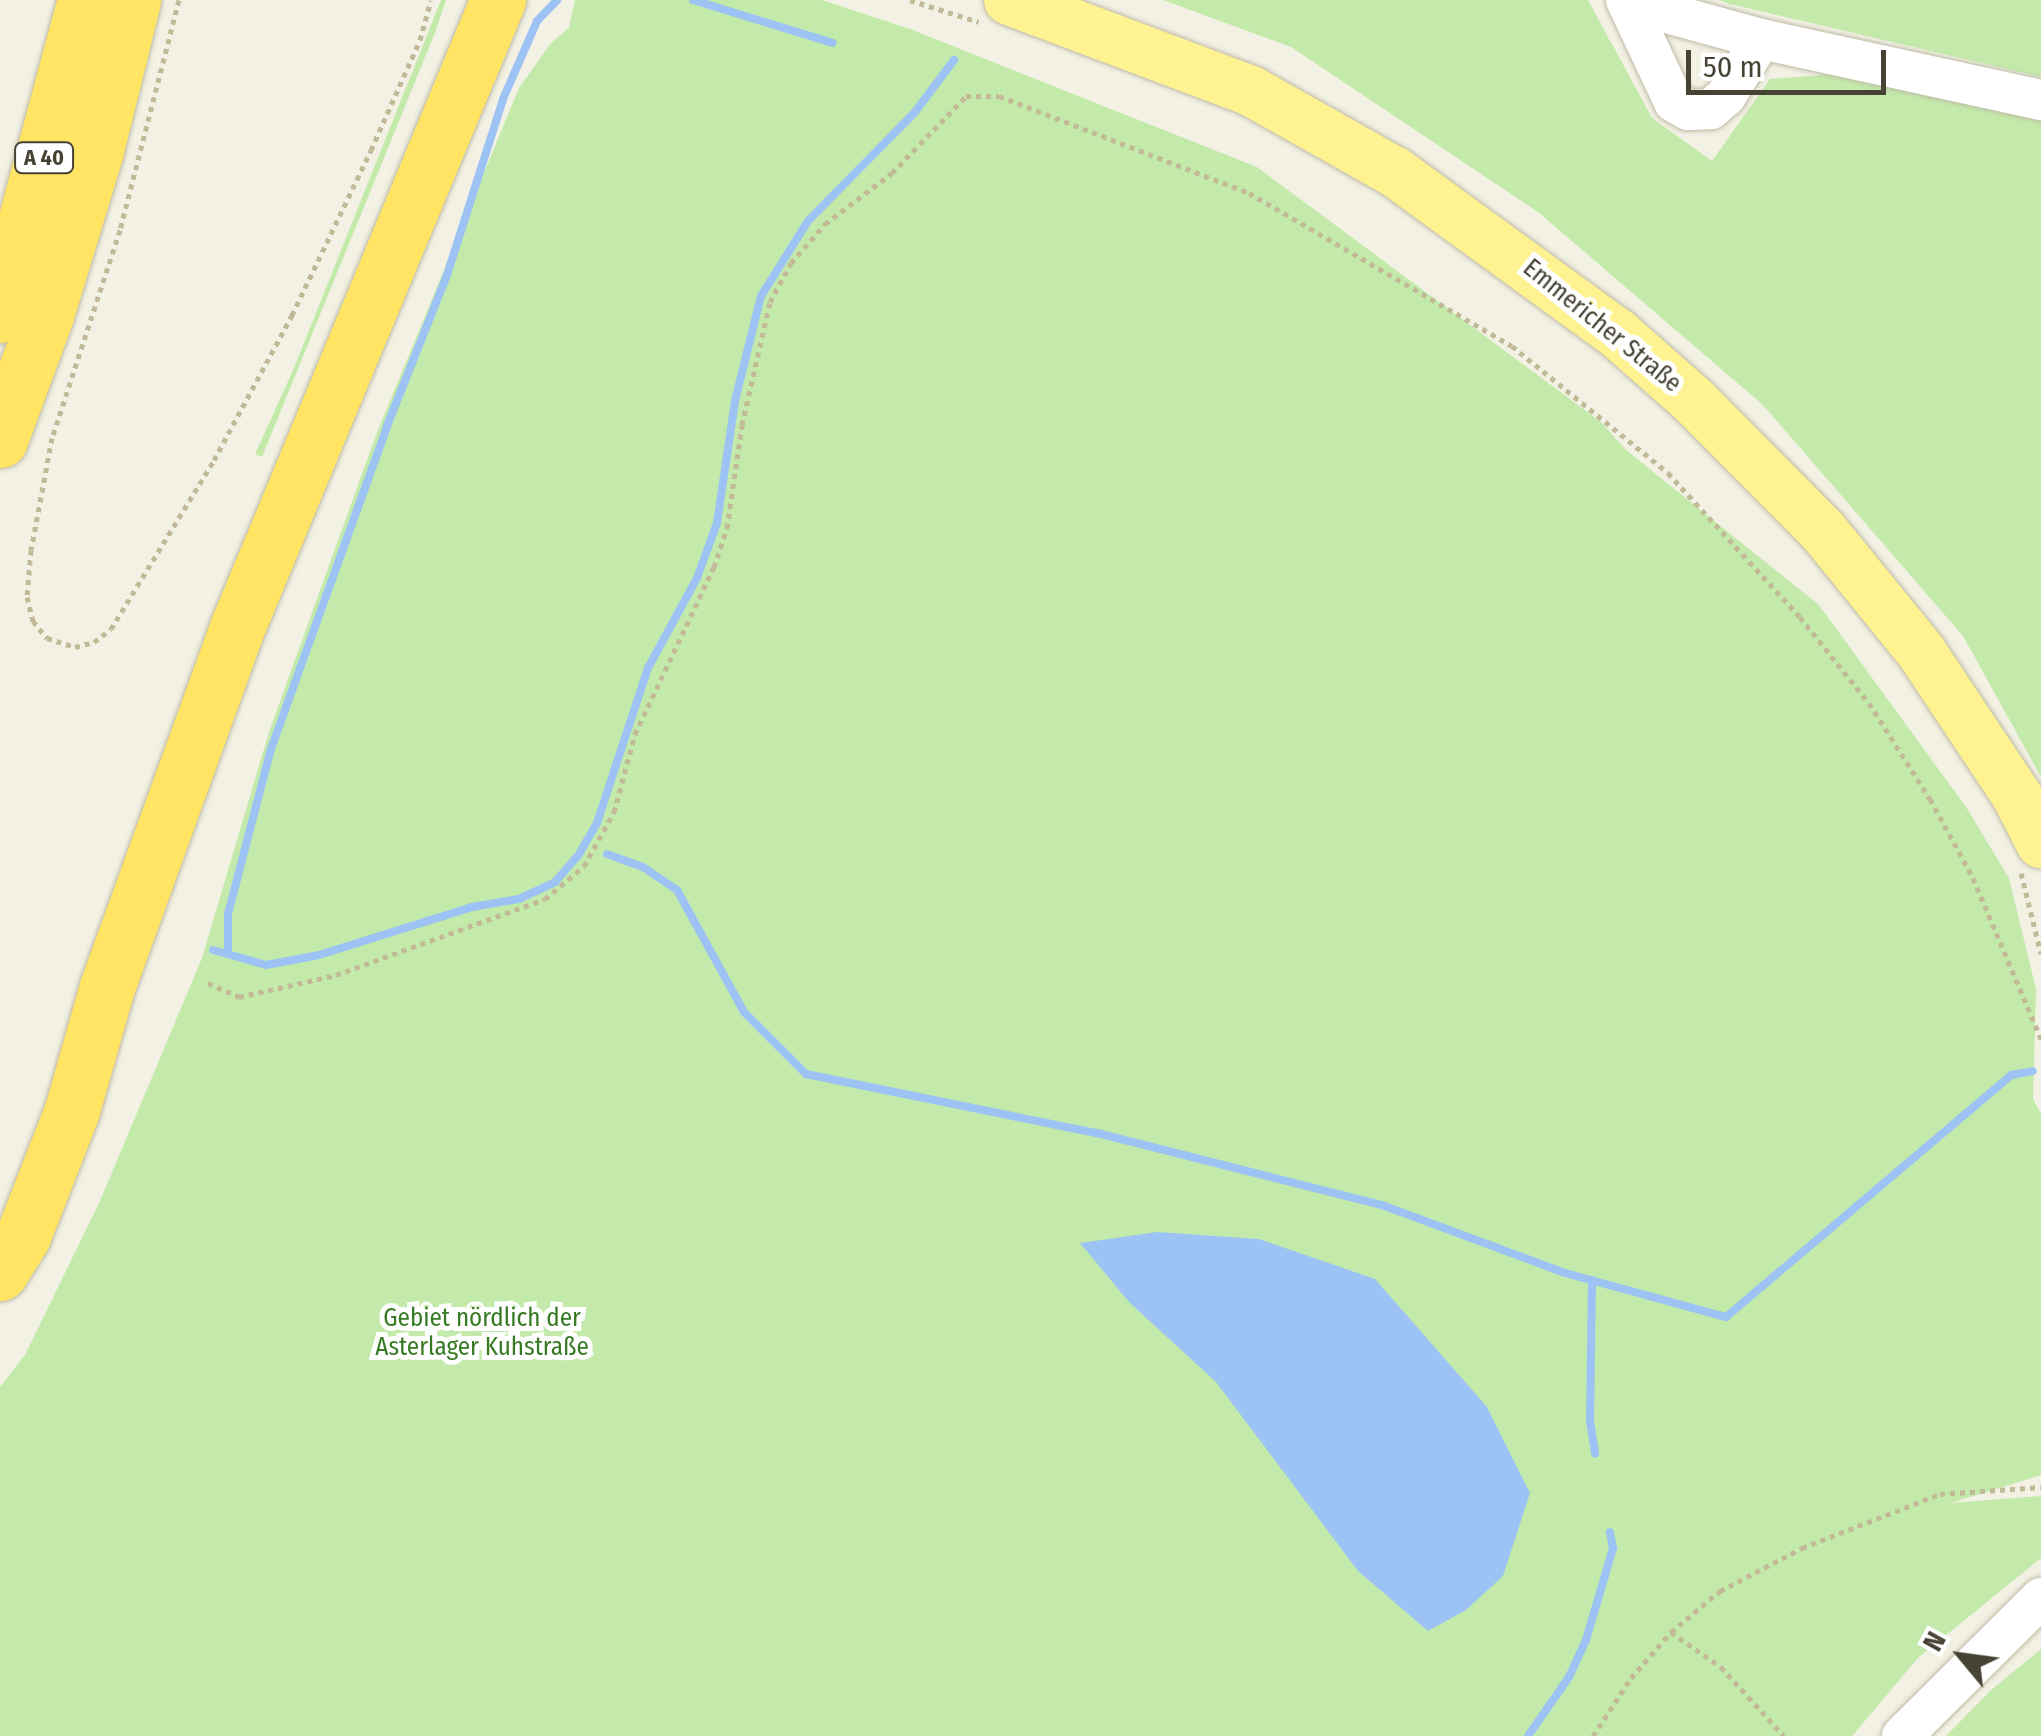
<!DOCTYPE html>
<meta charset="utf-8">
<style>
body{margin:0}
#map{position:relative;width:2041px;height:1736px;overflow:hidden;background:#f3f1e4;font-family:"Fira Sans Condensed",sans-serif}
div>[style]{position:absolute}
.green>*{inset:0;background:#c3eaaa}
.water>*{inset:0;background:#9dc2f4}
.stream>*{height:8px;margin:-4px;padding:0 4px;transform-origin:4px;border-radius:4px;background:#9dc2f4}
.path>*{height:5px;margin-top:-2.5px;transform-origin:0;background:repeating-linear-gradient(90deg,#c1b997 0 5px,transparent 0 10px)}
.roads{filter:drop-shadow(0 0 2px #bfbba6) drop-shadow(0 0 2px #bfbba6)}
.minor>*{height:40px;margin:-20px;padding:0 20px;transform-origin:20px;border-radius:20px;background:#fff}
.major>*{height:50px;margin:-25px;padding:0 25px;transform-origin:25px;border-radius:25px;background:#fff291}
.highway>*{height:55px;margin:-27.5px;padding:0 27.5px;transform-origin:27.5px;border-radius:27.5px;background:#ffe563}
span{translate:-50% -50%;white-space:nowrap;text-align:center;line-height:1.15;-webkit-text-stroke:10px #fff;paint-order:stroke}
.shield-label span{padding:2px 8px;background:#fff;border:2px solid;border-radius:8px;-webkit-text-stroke-width:0}
.shield-label{font-size:22px;color:#464234;font-weight:700}
.street-label{font-size:25px;color:#464234}
.park-label{font-size:25px;color:#377a24}
.north{position:absolute;left:1911px;top:1606px;width:100px;height:100px;-webkit-text-stroke:8px #fff;paint-order:stroke;rotate:299deg;font-size:28px;font-weight:700;line-height:40px;text-align:center;color:#464234}
.north::after{content:'';display:block;margin:auto;width:35px;height:45px;background:#464234;clip-path:polygon(50% 0,100% 100%,50% 72%,0 100%)}
.scale{position:absolute;left:1686px;top:50px;width:200px;height:45px;box-sizing:border-box;border:5px solid #464234;border-top:0;padding-left:12px;font-size:30px;line-height:35px;white-space:nowrap;color:#464234;-webkit-text-stroke:8px #fff;paint-order:stroke}
</style>
<div id="map">
<div class="green">
<i style="clip-path:polygon(441px 0,446px 0,435px 33px,262px 457px,255px 454px,294px 368px)"></i>
<i style="clip-path:polygon(575px 0,822px 0,910px 29px,1257px 167px,1601px 422px,1626px 450px,1819px 605px,1966px 807px,2009px 878px,2036px 989px,2033px 1099px,2041px 1114px,2041px 1475px,1951px 1503px,2041px 1496px,2041px 1558px,1918px 1658px,1852px 1736px,0 1736px,0 1387px,25px 1355px,100px 1201px,202px 958px,269px 732px,376px 435px,519px 88px,551px 43px,569px 28px)"></i>
<i style="clip-path:polygon(1163px 0,1588px 0,1652px 118px,1712px 161px,1770px 79px,1835px 74px,2041px 119px,2041px 777px,1963px 636px,1763px 405px,1538px 212px,1291px 47px)"></i>
<i style="clip-path:polygon(1719px 0,2041px 0,2041px 77px,1730px 4px)"></i>
<i style="clip-path:polygon(2041px 1649px,2041px 1736px,1946px 1736px,1990px 1691px)"></i>
</div>
<div class="water">
<i style="clip-path:polygon(1157px 1232px,1259px 1239px,1375px 1279px,1487px 1407px,1530px 1493px,1503px 1576px,1466px 1610px,1428px 1631px,1358px 1571px,1216px 1382px,1129px 1302px,1080px 1243px)"></i>
</div>
<div class="stream">
<i style="left:693px;top:0;width:146px;rotate:17.1deg"></i>
<i style="left:607px;top:854px;width:38px;rotate:20deg"></i>
<i style="left:643px;top:867px;width:41px;rotate:34.1deg"></i>
<i style="left:677px;top:890px;width:139px;rotate:61.2deg"></i>
<i style="left:744px;top:1012px;width:88px;rotate:45deg"></i>
<i style="left:806px;top:1074px;width:297px;rotate:11.5deg"></i>
<i style="left:1097px;top:1133px;width:294px;rotate:14.2deg"></i>
<i style="left:1382px;top:1205px;width:195px;rotate:20.4deg"></i>
<i style="left:1565px;top:1273px;width:167px;rotate:15.3deg"></i>
<i style="left:1726px;top:1317px;width:374px;rotate:-40.3deg"></i>
<i style="left:2011px;top:1075px;width:22px;rotate:-10deg"></i>
<i style="left:213px;top:950px;width:55px;rotate:15.8deg"></i>
<i style="left:266px;top:965px;width:54px;rotate:-10.7deg"></i>
<i style="left:319px;top:955px;width:160px;rotate:-17.4deg"></i>
<i style="left:472px;top:907px;width:48px;rotate:-9.7deg"></i>
<i style="left:519px;top:899px;width:40px;rotate:-25deg"></i>
<i style="left:555px;top:882px;width:35px;rotate:-49deg"></i>
<i style="left:578px;top:856px;width:38px;rotate:-60deg"></i>
<i style="left:597px;top:823px;width:163px;rotate:-71.8deg"></i>
<i style="left:648px;top:668px;width:102px;rotate:-61.4deg"></i>
<i style="left:697px;top:578px;width:59px;rotate:-70deg"></i>
<i style="left:717px;top:523px;width:123px;rotate:-81.6deg"></i>
<i style="left:735px;top:401px;width:108px;rotate:-76.1deg"></i>
<i style="left:761px;top:296px;width:89px;rotate:-57.9deg"></i>
<i style="left:808px;top:221px;width:153px;rotate:-45.5deg"></i>
<i style="left:915px;top:112px;width:65px;rotate:-53.1deg"></i>
<i style="left:228px;top:951px;width:37px;rotate:-90deg"></i>
<i style="left:228px;top:914px;width:171px;rotate:-75.4deg"></i>
<i style="left:271px;top:749px;width:343px;rotate:-70.2deg"></i>
<i style="left:387px;top:426px;width:162px;rotate:-68.3deg"></i>
<i style="left:447px;top:275px;width:185px;rotate:-72.3deg"></i>
<i style="left:503px;top:99px;width:85px;rotate:-66.4deg"></i>
<i style="left:537px;top:21px;width:29px;rotate:-46deg"></i>
<i style="left:1592px;top:1280px;width:141px;rotate:90.8deg"></i>
<i style="left:1590px;top:1421px;width:33px;rotate:81deg"></i>
<i style="left:1528px;top:1736px;width:72px;rotate:-55.2deg"></i>
<i style="left:1569px;top:1677px;width:41px;rotate:-65.3deg"></i>
<i style="left:1586px;top:1640px;width:96px;rotate:-73.6deg"></i>
<i style="left:1613px;top:1548px;width:16px;rotate:-101deg"></i>
</div>
<div class="path">
<i style="left:179px;top:0;width:237px;rotate:104.4deg"></i>
<i style="left:120px;top:230px;width:219px;rotate:108.1deg"></i>
<i style="left:52px;top:438px;width:114px;rotate:100.6deg"></i>
<i style="left:31px;top:550px;width:47px;rotate:94.9deg"></i>
<i style="left:27px;top:597px;width:25px;rotate:76deg"></i>
<i style="left:33px;top:621px;width:22px;rotate:51deg"></i>
<i style="left:47px;top:638px;width:29px;rotate:18deg"></i>
<i style="left:75px;top:647px;width:20px;rotate:-15deg"></i>
<i style="left:94px;top:642px;width:21px;rotate:-37deg"></i>
<i style="left:111px;top:629px;width:198px;rotate:-58.6deg"></i>
<i style="left:214px;top:460px;width:165px;rotate:-61.7deg"></i>
<i style="left:292px;top:315px;width:183px;rotate:-64.4deg"></i>
<i style="left:371px;top:150px;width:120px;rotate:-66deg"></i>
<i style="left:420px;top:40px;width:41px;rotate:-74.6deg"></i>
<i style="left:910px;top:0;width:72px;rotate:17.7deg"></i>
<i style="left:2021px;top:873px;width:83px;rotate:76.1deg"></i>
<i style="left:208px;top:983px;width:34px;rotate:24deg"></i>
<i style="left:239px;top:997px;width:99px;rotate:-12.8deg"></i>
<i style="left:336px;top:975px;width:222px;rotate:-20deg"></i>
<i style="left:545px;top:899px;width:51px;rotate:-40.2deg"></i>
<i style="left:584px;top:866px;width:62px;rotate:-60.9deg"></i>
<i style="left:614px;top:812px;width:81px;rotate:-74.9deg"></i>
<i style="left:635px;top:734px;width:185px;rotate:-64.7deg"></i>
<i style="left:714px;top:567px;width:41px;rotate:-71.6deg"></i>
<i style="left:727px;top:528px;width:104px;rotate:-81.7deg"></i>
<i style="left:742px;top:425px;width:126px;rotate:-77.2deg"></i>
<i style="left:770px;top:302px;width:44px;rotate:-61.7deg"></i>
<i style="left:791px;top:263px;width:52px;rotate:-48.9deg"></i>
<i style="left:825px;top:224px;width:84px;rotate:-37.3deg"></i>
<i style="left:892px;top:173px;width:107px;rotate:-46.1deg"></i>
<i style="left:966px;top:96px;width:33px"></i>
<i style="left:999px;top:96px;width:268px;rotate:21.2deg"></i>
<i style="left:1249px;top:193px;width:304px;rotate:30.2deg"></i>
<i style="left:1512px;top:346px;width:201px;rotate:39.1deg"></i>
<i style="left:1668px;top:473px;width:195px;rotate:47.5deg"></i>
<i style="left:1800px;top:617px;width:110px;rotate:51.3deg"></i>
<i style="left:1869px;top:703px;width:114px;rotate:57.6deg"></i>
<i style="left:1930px;top:799px;width:90px;rotate:61.4deg"></i>
<i style="left:1973px;top:878px;width:175px;rotate:67.1deg"></i>
<i style="left:1671px;top:1632px;width:61px;rotate:35deg"></i>
<i style="left:1721px;top:1667px;width:93px;rotate:47.6deg"></i>
<i style="left:1593px;top:1736px;width:69px;rotate:-56.8deg"></i>
<i style="left:1631px;top:1678px;width:61px;rotate:-49deg"></i>
<i style="left:1671px;top:1632px;width:64px;rotate:-39.9deg"></i>
<i style="left:1720px;top:1591px;width:93px;rotate:-27.7deg"></i>
<i style="left:1802px;top:1548px;width:148px;rotate:-21.4deg"></i>
<i style="left:1940px;top:1494px;width:101px;rotate:-4deg"></i>
</div>
<div class="roads">
<div class="minor">
<i style="left:1626px;top:0;width:113px;rotate:64.8deg"></i>
<i style="left:1674px;top:102px;width:16px;rotate:30deg"></i>
<i style="left:1688px;top:110px;width:23px;rotate:-2deg"></i>
<i style="left:1711px;top:109px;width:20px;rotate:-41deg"></i>
<i style="left:1726px;top:96px;width:67px;rotate:-58.4deg"></i>
<i style="left:1627px;top:2px;width:139px;rotate:15.4deg"></i>
<i style="left:1761px;top:39px;width:287px;rotate:12.3deg"></i>
<i style="left:1902px;top:1736px;width:196px;rotate:-44.8deg"></i>
</div>
<div class="major">
<i style="left:1009px;top:0;width:259px;rotate:20.6deg"></i>
<i style="left:1251px;top:91px;width:165px;rotate:29.4deg"></i>
<i style="left:1395px;top:172px;width:274px;rotate:36deg"></i>
<i style="left:1617px;top:333px;width:103px;rotate:41.4deg"></i>
<i style="left:1694px;top:401px;width:183px;rotate:45.2deg"></i>
<i style="left:1823px;top:531px;width:157px;rotate:50.9deg"></i>
<i style="left:1922px;top:653px;width:172px;rotate:56.4deg"></i>
<i style="left:2017px;top:796px;width:53px;rotate:62.9deg"></i>
</div>
<div class="highway">
<i style="left:0;top:315px;width:326px;rotate:-74.9deg"></i>
<i style="left:0;top:440px;width:133px;rotate:-69.8deg"></i>
<i style="left:46px;top:315px;width:172px;rotate:-73.1deg"></i>
<i style="left:96px;top:150px;width:154px;rotate:-76.1deg"></i>
<i style="left:0;top:1273px;width:44px;rotate:-58.1deg"></i>
<i style="left:23px;top:1236px;width:135px;rotate:-68.7deg"></i>
<i style="left:72px;top:1110px;width:128px;rotate:-74.1deg"></i>
<i style="left:107px;top:987px;width:387px;rotate:-70.1deg"></i>
<i style="left:239px;top:623px;width:675px;rotate:-67.43deg"></i>
</div>
</div>
<div class="shield-label">
<span style="left:44px;top:158px">A 40</span>
</div>
<div class="street-label">
<span style="left:1602px;top:326px;rotate:39deg">Emmericher Straße</span>
</div>
<div class="park-label">
<span style="left:482px;top:1333px">Gebiet nördlich der<br>Asterlager Kuhstraße</span>
</div>
<div class="north">N</div>
<div class="scale">50 m</div>
</div>
